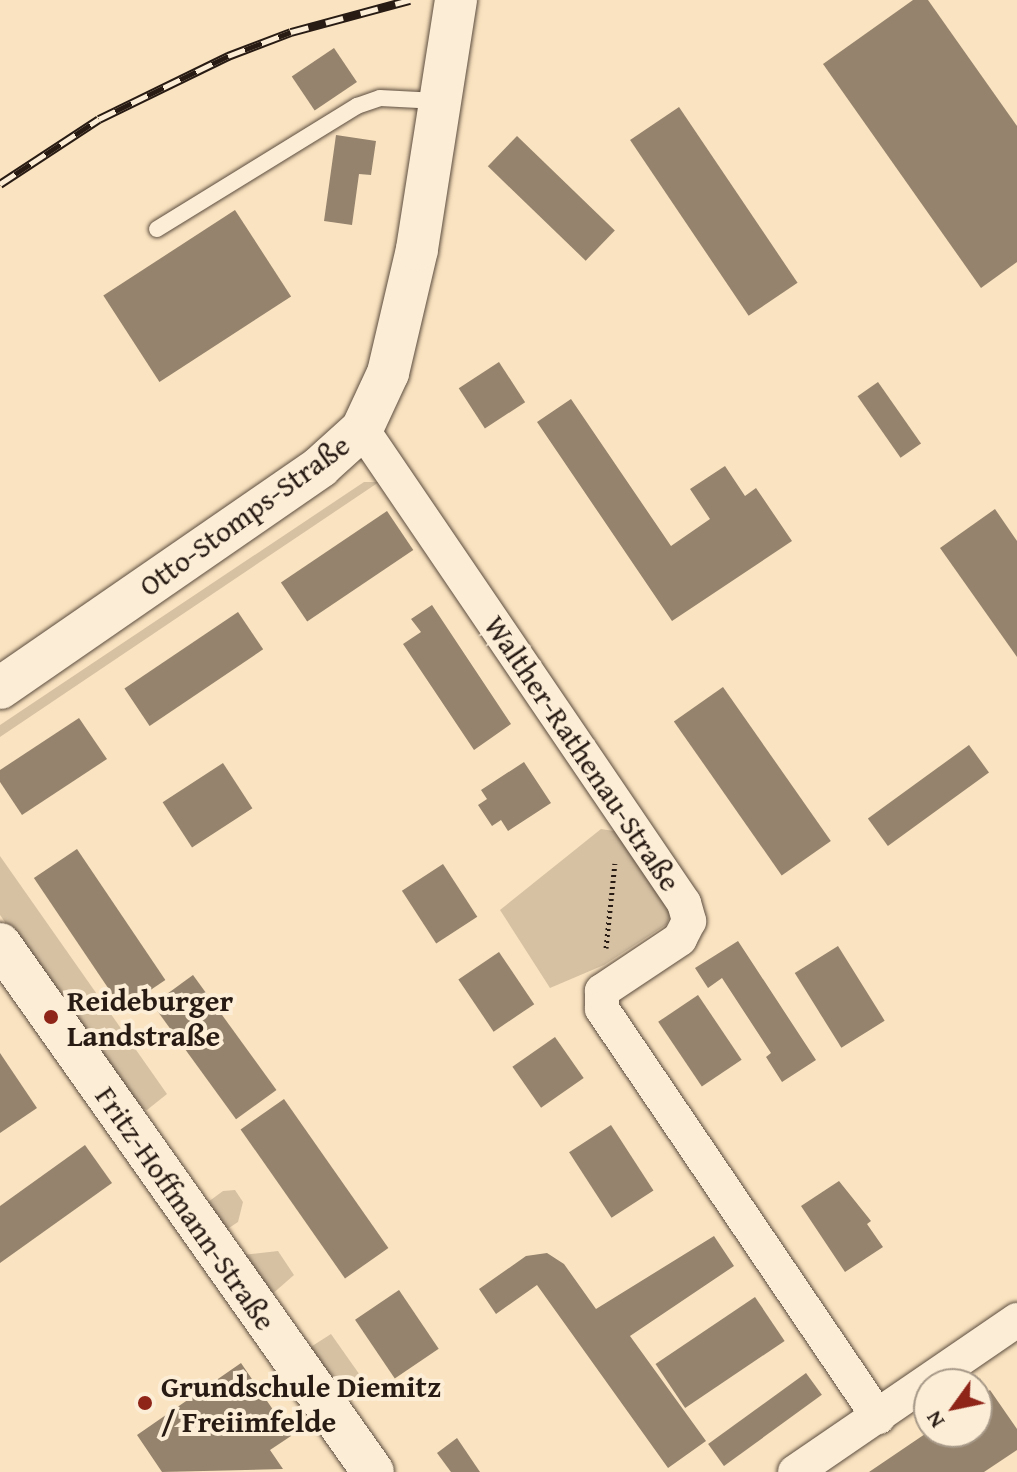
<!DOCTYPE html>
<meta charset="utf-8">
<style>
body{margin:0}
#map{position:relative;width:1017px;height:1472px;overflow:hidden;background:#fae3c0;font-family:"Gentium Book Plus",serif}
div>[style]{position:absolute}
.green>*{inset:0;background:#d6c1a3}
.building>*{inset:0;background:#95836d;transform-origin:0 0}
.path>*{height:5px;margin-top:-2.5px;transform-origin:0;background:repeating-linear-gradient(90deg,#271b14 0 2px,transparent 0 6px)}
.roads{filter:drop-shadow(0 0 2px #5c4d3f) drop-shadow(0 0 2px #5c4d3f)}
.service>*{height:16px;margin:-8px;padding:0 8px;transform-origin:8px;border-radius:8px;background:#fcedd6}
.minor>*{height:34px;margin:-17px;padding:0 17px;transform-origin:17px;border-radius:17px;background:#fcedd6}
.tertiary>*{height:42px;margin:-21px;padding:0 21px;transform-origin:21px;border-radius:21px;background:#fcedd6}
.rail>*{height:9px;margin-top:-4.5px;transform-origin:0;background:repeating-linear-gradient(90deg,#fcedd6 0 18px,#271b14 0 36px);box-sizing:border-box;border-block:2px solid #271b14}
.dots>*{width:22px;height:22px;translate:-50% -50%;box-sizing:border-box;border:4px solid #fcedd6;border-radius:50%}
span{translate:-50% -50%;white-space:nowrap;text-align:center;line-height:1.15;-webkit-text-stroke:8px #fcedd6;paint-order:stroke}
.street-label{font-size:30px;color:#271b14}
.poi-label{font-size:30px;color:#271b14;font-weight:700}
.left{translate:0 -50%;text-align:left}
.north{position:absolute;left:913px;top:1368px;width:80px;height:80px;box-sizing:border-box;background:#fcedd6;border:2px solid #a79988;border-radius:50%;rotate:237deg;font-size:22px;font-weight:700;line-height:32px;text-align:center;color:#271b14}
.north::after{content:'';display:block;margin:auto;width:28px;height:36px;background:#8f2418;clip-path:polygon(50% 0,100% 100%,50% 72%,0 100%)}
</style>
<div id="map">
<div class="green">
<i style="clip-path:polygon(364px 482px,379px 482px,0 737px,0 725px)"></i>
<i style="clip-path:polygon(601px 829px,620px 832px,671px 911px,667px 924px,604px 965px,550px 988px,500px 910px)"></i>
<i style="clip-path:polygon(0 856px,167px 1094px,147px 1110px,135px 1106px,0 915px)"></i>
<i style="clip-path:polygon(235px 1190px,243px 1202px,238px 1222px,223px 1232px,204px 1205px,223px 1191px)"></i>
<i style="clip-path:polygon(278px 1251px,294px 1275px,270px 1296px,242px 1255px)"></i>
<i style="clip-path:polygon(331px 1334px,362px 1378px,361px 1387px,345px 1399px,306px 1350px)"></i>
</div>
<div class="building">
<i style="clip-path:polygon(913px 0,928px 0,1017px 126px,1017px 262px,981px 288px,823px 64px)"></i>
<i style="left:334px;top:48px;width:41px;height:51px;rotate:56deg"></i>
<i style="left:679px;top:107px;width:212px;height:59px;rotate:56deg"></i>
<i style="clip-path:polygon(336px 135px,376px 141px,371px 175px,359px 174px,352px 225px,324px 221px)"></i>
<i style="left:517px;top:136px;width:136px;height:42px;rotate:44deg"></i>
<i style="left:235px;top:210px;width:103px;height:157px;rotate:57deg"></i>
<i style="left:499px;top:362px;width:48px;height:48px;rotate:57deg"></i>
<i style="left:878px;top:382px;width:75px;height:25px;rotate:55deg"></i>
<i style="clip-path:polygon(571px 399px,671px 546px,710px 519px,690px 489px,725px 466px,745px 496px,756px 488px,792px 541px,672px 621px,537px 422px)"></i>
<i style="clip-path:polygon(995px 509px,1017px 541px,1017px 657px,940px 548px)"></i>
<i style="left:387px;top:511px;width:47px;height:128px;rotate:56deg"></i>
<i style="clip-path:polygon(432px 605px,511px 724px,474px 750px,403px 644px,421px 632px,411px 619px)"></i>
<i style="left:238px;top:612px;width:45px;height:137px;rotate:56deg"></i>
<i style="left:723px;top:687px;width:188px;height:60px;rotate:55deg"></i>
<i style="clip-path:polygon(79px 718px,107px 759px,22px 815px,0 782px,0 770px)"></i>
<i style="left:969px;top:745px;width:34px;height:125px;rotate:54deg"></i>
<i style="clip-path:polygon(524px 762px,551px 803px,508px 831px,501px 820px,492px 826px,478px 805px,487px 799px,481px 790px)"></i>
<i style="left:223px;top:763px;width:54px;height:72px;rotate:57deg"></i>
<i style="left:77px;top:849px;width:158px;height:52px;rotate:56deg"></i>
<i style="left:443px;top:864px;width:63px;height:49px;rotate:57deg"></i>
<i style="clip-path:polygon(738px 941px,816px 1060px,782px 1082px,766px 1057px,771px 1053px,722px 978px,708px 988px,695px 968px)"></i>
<i style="left:838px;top:946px;width:88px;height:51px;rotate:58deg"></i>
<i style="left:499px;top:952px;width:63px;height:49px;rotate:56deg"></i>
<i style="left:193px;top:975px;width:142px;height:50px;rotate:54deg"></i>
<i style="left:698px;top:995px;width:78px;height:48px;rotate:56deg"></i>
<i style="left:555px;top:1037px;width:50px;height:52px;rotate:55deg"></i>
<i style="clip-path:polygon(0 1053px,37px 1108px,0 1133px)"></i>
<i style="left:284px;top:1099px;width:182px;height:53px;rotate:55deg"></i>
<i style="left:611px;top:1125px;width:78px;height:50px;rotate:57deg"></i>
<i style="clip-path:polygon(85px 1145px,112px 1183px,0 1263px,0 1206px)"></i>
<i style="clip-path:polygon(839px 1181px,871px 1221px,867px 1224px,883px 1247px,845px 1272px,801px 1206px)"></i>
<i style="clip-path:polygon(714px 1236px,734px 1266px,630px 1336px,706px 1441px,668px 1468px,537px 1285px,496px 1314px,479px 1289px,526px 1256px,547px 1253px,564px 1264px,596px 1309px)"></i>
<i style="left:399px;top:1290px;width:71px;height:53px;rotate:56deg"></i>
<i style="left:755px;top:1297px;width:53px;height:120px;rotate:56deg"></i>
<i style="clip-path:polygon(241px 1363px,291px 1436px,270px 1450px,283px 1469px,162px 1472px,137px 1435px)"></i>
<i style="left:806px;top:1373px;width:27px;height:121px;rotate:54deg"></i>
<i style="clip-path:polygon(990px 1390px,1017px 1429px,1017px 1450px,984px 1472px,869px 1472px,928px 1432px,977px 1432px,977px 1399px)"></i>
<i style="clip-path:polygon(457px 1438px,480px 1472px,451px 1472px,437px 1453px)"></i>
</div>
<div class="path">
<i style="left:606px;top:948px;width:85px;rotate:-84deg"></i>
</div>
<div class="roads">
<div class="service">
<i style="left:157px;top:229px;width:235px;rotate:-31.6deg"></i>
<i style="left:357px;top:106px;width:24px;rotate:-19deg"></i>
<i style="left:380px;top:98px;width:58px;rotate:3deg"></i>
</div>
<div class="minor">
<i style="left:362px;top:429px;width:573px;rotate:55.81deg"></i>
<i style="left:684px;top:903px;width:19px;rotate:74deg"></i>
<i style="left:689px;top:921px;width:20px;rotate:117deg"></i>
<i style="left:680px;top:939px;width:94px;rotate:146.3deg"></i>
<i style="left:602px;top:991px;width:18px;rotate:90deg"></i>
<i style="left:602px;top:1009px;width:493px;rotate:55.9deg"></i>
<i style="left:795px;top:1472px;width:269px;rotate:-34.4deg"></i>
</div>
<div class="tertiary">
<i style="left:0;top:688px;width:389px;rotate:-34.6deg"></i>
<i style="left:320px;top:467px;width:57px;rotate:-42.1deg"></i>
<i style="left:362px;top:429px;width:62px;rotate:-65.1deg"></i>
<i style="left:388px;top:373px;width:127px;rotate:-76.8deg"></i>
<i style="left:417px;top:249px;width:252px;rotate:-81.1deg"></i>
<i style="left:0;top:944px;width:646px;rotate:54.76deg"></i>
</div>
</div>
<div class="rail">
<i style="left:0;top:184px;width:118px;rotate:-33.3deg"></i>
<i style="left:99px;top:119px;width:144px;rotate:-26deg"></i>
<i style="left:228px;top:56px;width:67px;rotate:-20.9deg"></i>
<i style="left:291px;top:32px;width:123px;rotate:-15.1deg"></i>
</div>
<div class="dots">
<i style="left:51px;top:1017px;background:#8f2418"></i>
<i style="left:145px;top:1403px;background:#8f2418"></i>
</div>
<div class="street-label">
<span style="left:244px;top:515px;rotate:-36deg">Otto-Stomps-Straße</span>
<span style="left:583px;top:753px;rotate:56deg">Walther-Rathenau-Straße</span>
<span style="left:186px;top:1208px;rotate:55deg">Fritz-Hoffmann-Straße</span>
</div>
<div class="poi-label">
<span class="left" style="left:67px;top:1017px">Reideburger<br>Landstraße</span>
<span class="left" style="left:161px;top:1403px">Grundschule Diemitz<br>/ Freiimfelde</span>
</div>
<div class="north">N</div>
</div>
